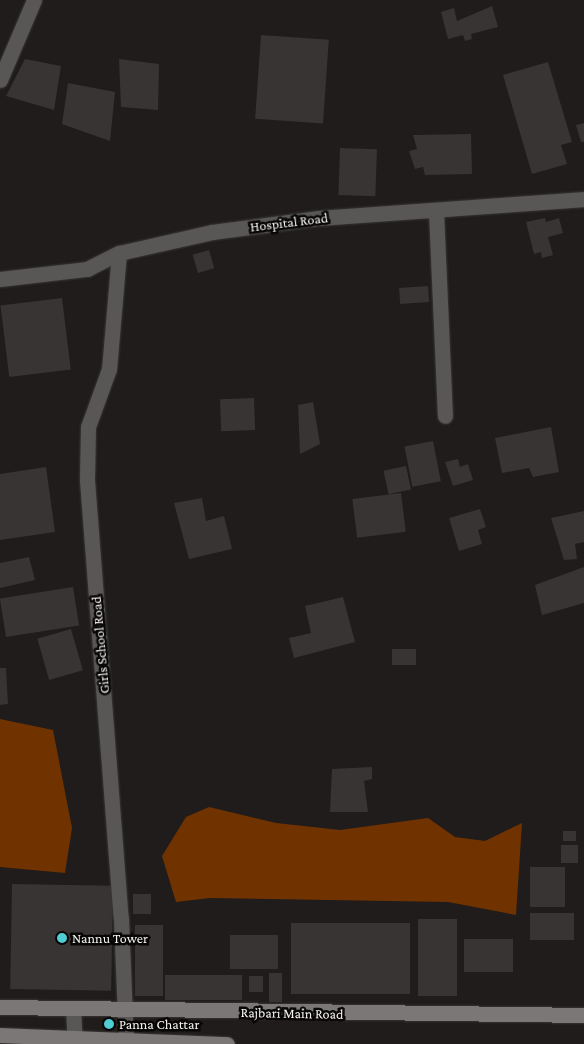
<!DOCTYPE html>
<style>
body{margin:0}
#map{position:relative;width:584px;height:1044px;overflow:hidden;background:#1f1c1b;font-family:"Crimson Pro",serif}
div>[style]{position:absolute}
.water>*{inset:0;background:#703300}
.building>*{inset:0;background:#373433;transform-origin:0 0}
.roads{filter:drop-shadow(0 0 1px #393635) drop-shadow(0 0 1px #393635)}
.street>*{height:15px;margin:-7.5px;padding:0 7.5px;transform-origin:7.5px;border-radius:7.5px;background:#585756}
.secondary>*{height:15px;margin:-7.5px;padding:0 7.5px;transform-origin:7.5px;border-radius:7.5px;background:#7a7776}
.dots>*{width:14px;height:14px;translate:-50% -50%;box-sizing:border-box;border:2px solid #080706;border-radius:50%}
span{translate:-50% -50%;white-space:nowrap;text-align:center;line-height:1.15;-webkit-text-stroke:5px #080706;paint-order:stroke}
.street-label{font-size:14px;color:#f6f5f3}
.poi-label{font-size:14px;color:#f6f5f3}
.left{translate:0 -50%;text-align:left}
</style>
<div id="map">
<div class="water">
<i style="clip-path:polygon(0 719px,53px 730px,72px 828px,65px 873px,0 867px)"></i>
<i style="clip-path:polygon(209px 807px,276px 823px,340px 830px,428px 818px,455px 837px,485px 841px,522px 823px,516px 915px,448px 902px,210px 898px,176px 902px,162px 856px,186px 817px)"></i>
</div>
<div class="building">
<i style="clip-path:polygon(492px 6px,498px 27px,471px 34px,472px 39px,465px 41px,463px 35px,448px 39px,441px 12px,454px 8px,457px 21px)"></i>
<i style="left:261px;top:35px;width:68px;height:84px;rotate:4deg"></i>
<i style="clip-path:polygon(25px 59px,61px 66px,54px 110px,6px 96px)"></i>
<i style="clip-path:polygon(119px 59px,159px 64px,158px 110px,121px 107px)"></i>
<i style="clip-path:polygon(548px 62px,572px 142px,561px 145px,567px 164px,532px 174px,503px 75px)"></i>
<i style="clip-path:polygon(68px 83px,115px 92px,110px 141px,62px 124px)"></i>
<i style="clip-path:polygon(584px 123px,584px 142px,581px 142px,576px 125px)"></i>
<i style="clip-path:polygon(471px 134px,472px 174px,425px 175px,423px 167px,415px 169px,409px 151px,417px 149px,413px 135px)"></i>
<i style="left:340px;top:148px;width:37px;height:47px;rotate:2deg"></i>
<i style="clip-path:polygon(545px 218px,546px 222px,559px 218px,563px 233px,548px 237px,553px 255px,542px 258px,541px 252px,534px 254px,526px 222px)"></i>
<i style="left:209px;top:250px;width:19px;height:17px;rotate:74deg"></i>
<i style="left:428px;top:286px;width:16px;height:29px;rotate:86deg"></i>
<i style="left:62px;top:298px;width:72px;height:62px;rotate:83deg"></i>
<i style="left:254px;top:398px;width:32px;height:34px;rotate:88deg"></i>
<i style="clip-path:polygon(313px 402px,320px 444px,300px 454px,298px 405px)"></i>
<i style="clip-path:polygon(551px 427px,559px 472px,533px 477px,529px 468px,502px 473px,495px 438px)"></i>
<i style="left:433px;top:441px;width:41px;height:29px;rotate:79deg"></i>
<i style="clip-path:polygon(458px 459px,460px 467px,468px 464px,473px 480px,453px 486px,445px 462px)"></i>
<i style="left:406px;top:466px;width:24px;height:23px;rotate:78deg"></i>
<i style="clip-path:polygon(46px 467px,55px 532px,0 540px,0 474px)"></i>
<i style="left:401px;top:493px;width:39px;height:49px;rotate:83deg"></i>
<i style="clip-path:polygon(202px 498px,206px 521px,224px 516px,232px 549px,189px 559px,174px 503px)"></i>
<i style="clip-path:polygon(480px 509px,486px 527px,478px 530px,482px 544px,459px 551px,449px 518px)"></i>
<i style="clip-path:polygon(584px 511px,584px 542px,575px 544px,577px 559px,564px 560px,551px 518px)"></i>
<i style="clip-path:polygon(29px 557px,35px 580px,0 588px,0 563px)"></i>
<i style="clip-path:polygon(584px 567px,584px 603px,542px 615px,535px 585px)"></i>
<i style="left:73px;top:587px;width:39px;height:74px;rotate:81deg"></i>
<i style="clip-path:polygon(343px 597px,355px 642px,294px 658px,289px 638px,311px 633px,305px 606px)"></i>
<i style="left:71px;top:629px;width:43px;height:35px;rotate:74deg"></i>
<i style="left:392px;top:649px;width:24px;height:16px"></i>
<i style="clip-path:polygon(0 668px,6px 668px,8px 704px,0 705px)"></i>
<i style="clip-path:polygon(372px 767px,372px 779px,364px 781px,368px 812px,330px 812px,332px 769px)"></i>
<i style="left:563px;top:831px;width:13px;height:10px"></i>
<i style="left:561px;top:845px;width:17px;height:18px"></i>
<i style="left:530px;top:867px;width:35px;height:40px"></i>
<i style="left:12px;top:884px;width:101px;height:105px;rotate:1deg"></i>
<i style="left:133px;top:894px;width:18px;height:20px"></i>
<i style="left:530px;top:913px;width:44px;height:27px"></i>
<i style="left:418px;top:919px;width:39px;height:77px"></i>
<i style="left:291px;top:923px;width:119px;height:71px"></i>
<i style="left:135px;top:925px;width:28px;height:71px"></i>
<i style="left:230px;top:935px;width:48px;height:34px"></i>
<i style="left:464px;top:939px;width:49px;height:33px"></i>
<i style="left:269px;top:973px;width:13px;height:29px"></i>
<i style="left:165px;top:975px;width:77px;height:25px"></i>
<i style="left:249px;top:976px;width:14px;height:16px"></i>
</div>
<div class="roads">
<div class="street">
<i style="left:0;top:80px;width:87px;rotate:-67deg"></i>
<i style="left:436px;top:211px;width:205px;rotate:87.5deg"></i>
<i style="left:119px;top:253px;width:116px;rotate:94.9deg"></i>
<i style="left:109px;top:369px;width:62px;rotate:109.9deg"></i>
<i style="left:88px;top:427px;width:53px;rotate:91.1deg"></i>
<i style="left:87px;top:480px;width:439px;rotate:85.6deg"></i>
<i style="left:121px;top:918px;width:123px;rotate:87.7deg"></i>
<i style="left:0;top:279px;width:88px;rotate:-6.6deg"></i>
<i style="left:87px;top:269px;width:36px;rotate:-27deg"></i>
<i style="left:119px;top:253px;width:95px;rotate:-12.7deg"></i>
<i style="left:212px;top:232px;width:108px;rotate:-7.5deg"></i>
<i style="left:319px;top:218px;width:266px;rotate:-4.1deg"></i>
<i style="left:73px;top:1008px;width:36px;rotate:87deg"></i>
</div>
<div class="secondary">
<i style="left:0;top:1007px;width:584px;rotate:0.78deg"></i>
<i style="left:0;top:1035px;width:227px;rotate:2.3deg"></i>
</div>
</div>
<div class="dots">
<i style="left:62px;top:938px;background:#51ccd5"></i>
<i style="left:109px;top:1024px;background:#51ccd5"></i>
</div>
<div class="street-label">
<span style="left:289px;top:222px;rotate:-7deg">Hospital Road</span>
<span style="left:100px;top:645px;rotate:-95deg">Girls School Road</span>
<span style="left:292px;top:1013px;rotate:1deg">Rajbari Main Road</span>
</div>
<div class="poi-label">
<span class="left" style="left:72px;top:938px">Nannu Tower</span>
<span class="left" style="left:119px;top:1024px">Panna Chattar</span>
</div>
</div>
